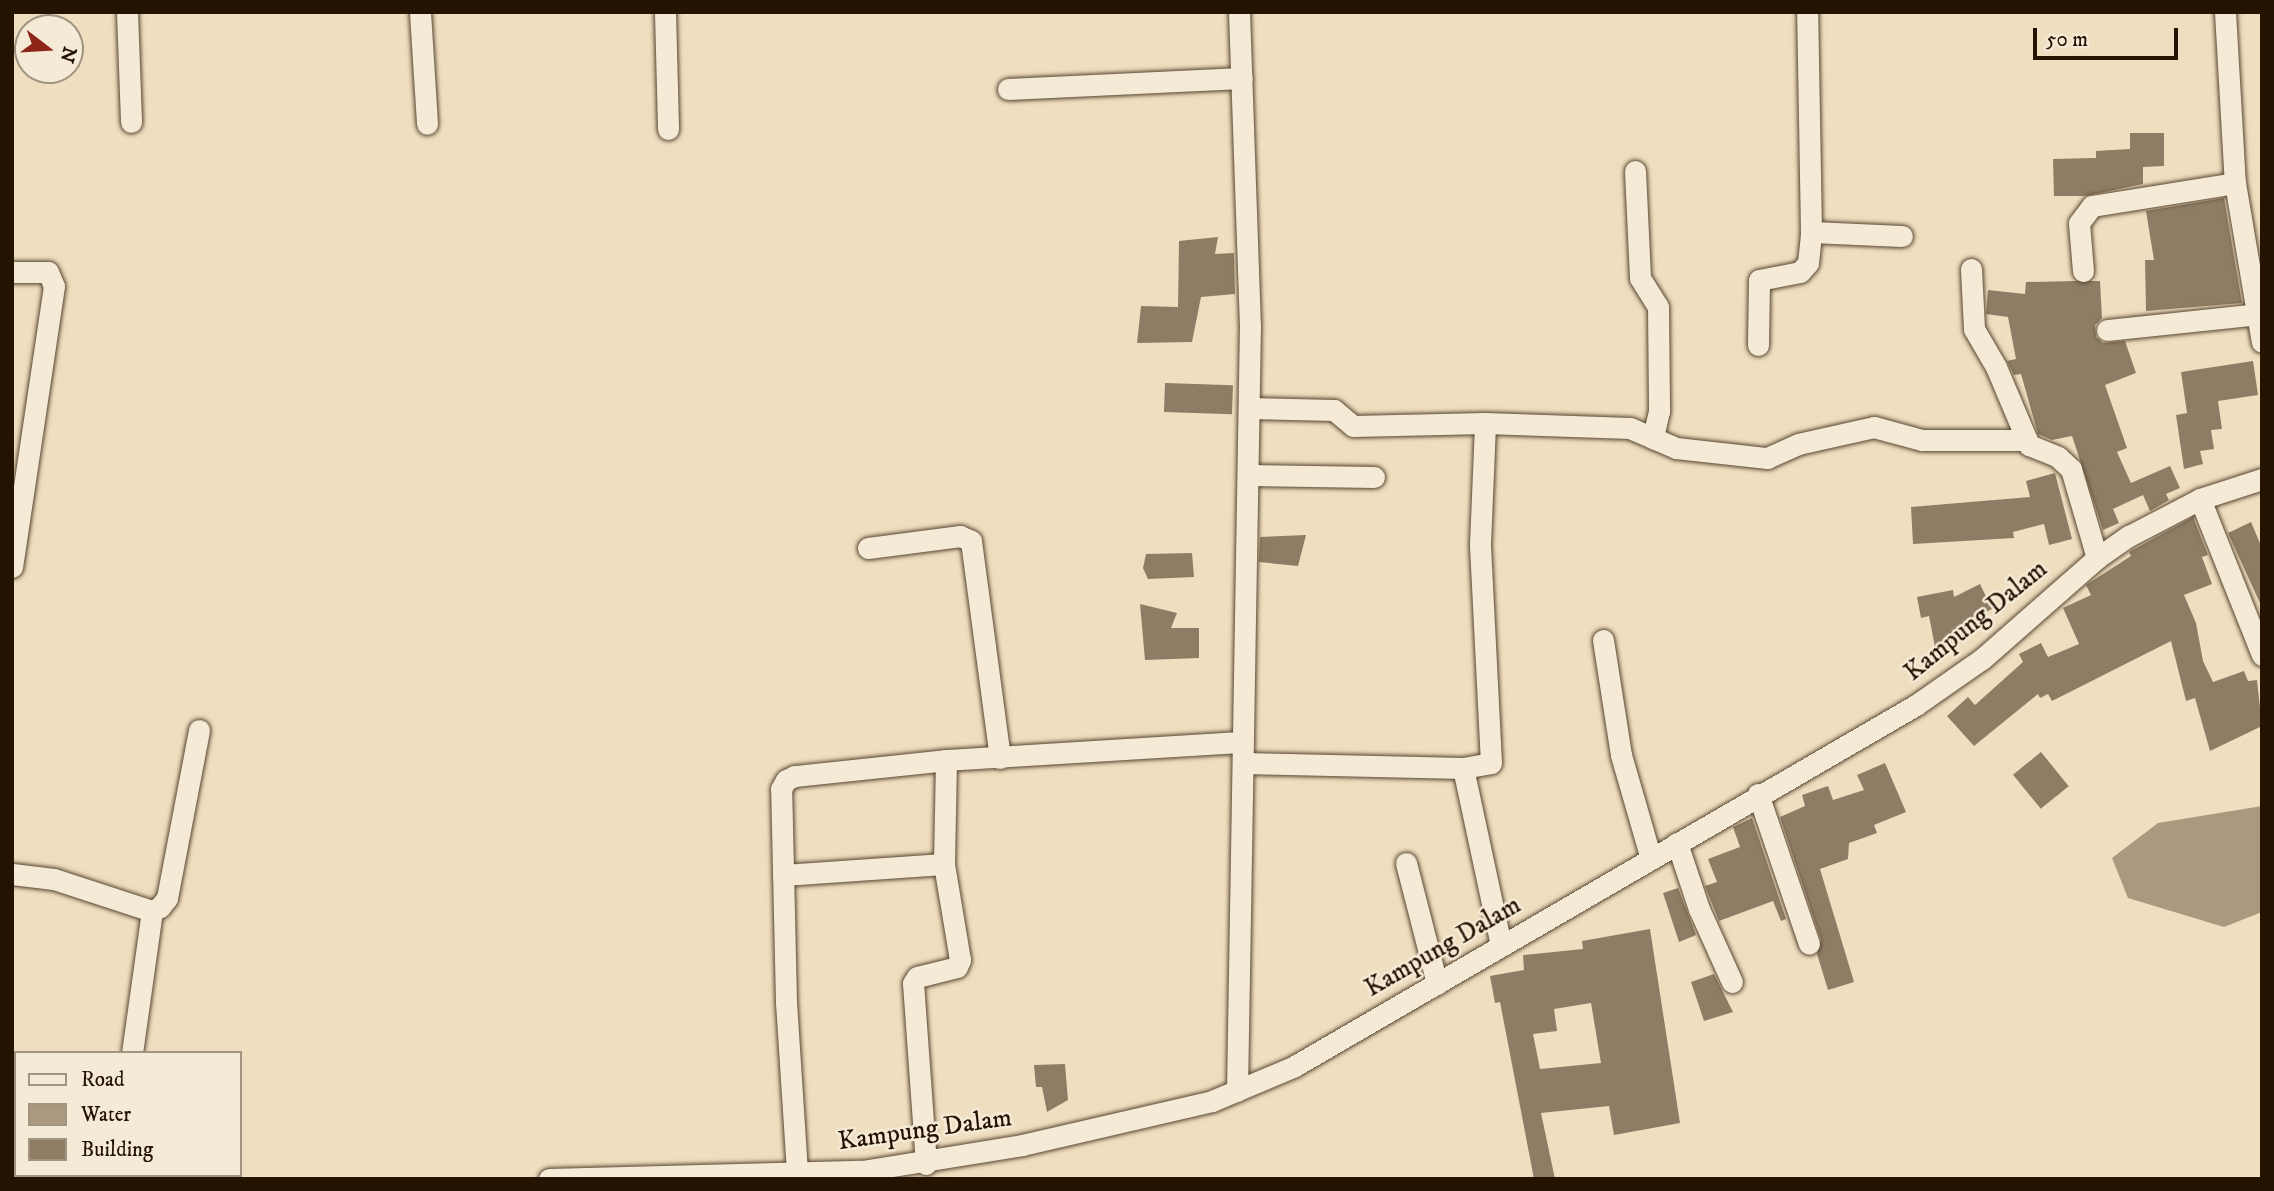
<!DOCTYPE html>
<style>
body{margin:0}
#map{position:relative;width:2274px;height:1191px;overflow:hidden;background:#f0dec0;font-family:"IM FELL DW Pica",serif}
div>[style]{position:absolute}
.water>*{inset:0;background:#ab997f}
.building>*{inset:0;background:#8e7d64;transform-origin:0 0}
.roads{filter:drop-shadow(0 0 2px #574630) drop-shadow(0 0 2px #574630)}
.minor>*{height:21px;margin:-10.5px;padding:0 10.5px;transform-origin:10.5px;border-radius:10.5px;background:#f5ead6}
span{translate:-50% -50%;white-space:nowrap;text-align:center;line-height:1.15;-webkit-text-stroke:5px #f5ead6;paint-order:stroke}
.street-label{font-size:26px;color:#241300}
.frame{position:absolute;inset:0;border:14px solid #241300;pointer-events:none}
.legend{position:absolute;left:14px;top:1051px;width:228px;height:126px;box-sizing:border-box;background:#f5ead6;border:2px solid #a19480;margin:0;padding:9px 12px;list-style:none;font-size:21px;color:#241300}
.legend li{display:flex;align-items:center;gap:14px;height:35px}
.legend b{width:35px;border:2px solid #a19480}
.north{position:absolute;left:14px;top:14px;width:70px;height:70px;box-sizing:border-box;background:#f5ead6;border:2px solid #a19480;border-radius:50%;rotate:107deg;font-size:19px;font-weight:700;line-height:28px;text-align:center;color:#241300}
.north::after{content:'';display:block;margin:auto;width:24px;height:32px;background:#8f2418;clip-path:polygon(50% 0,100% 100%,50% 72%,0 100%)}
.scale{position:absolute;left:2033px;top:28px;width:145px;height:32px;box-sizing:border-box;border:4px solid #241300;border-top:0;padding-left:9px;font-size:21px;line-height:24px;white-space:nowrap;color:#241300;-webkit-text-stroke:5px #f5ead6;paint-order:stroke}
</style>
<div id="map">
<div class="water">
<i style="clip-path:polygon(2262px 806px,2262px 912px,2224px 927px,2128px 898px,2112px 858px,2158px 823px)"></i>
</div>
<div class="building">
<i style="clip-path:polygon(2130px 133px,2164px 133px,2164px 166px,2143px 167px,2143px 184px,2085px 196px,2054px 196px,2053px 159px,2096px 158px,2096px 151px,2130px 149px)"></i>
<i style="clip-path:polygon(2224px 198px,2242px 303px,2146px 311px,2145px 260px,2154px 260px,2146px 211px)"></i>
<i style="clip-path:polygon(1218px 237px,1215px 254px,1234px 253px,1235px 294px,1201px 297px,1192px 342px,1137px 343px,1141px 306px,1178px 307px,1179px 241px)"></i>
<i style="clip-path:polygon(2075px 281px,2100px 281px,2102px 318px,2095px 325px,2096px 337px,2103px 343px,2125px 341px,2136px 373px,2105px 385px,2127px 448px,2117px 452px,2131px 483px,2170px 466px,2180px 488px,2166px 494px,2169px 500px,2150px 511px,2143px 495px,2113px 509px,2119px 523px,2103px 530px,2072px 436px,2052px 440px,2038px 434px,2021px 374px,2014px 375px,2007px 361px,2016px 359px,2008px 317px,1986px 314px,1988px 290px,2025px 294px,2026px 282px)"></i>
<i style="clip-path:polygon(2253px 361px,2258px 395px,2218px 401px,2222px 429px,2211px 430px,2214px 449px,2200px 451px,2203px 464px,2184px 469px,2176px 415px,2187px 413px,2181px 372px)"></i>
<i style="left:1165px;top:383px;width:68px;height:29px;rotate:2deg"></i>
<i style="clip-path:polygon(2055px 473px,2072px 539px,2049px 545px,2044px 524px,2013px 532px,2014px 538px,1913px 544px,1911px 507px,2030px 497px,2026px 481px)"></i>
<i style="clip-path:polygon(2193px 517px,2208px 555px,2202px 557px,2212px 584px,2184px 595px,2196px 623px,2203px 661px,2213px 682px,2244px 671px,2248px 681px,2257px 680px,2262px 726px,2210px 751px,2195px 698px,2186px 701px,2171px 641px,2052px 701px,2048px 694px,2040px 698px,2038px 694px,1974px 746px,1947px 716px,1968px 697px,1975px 705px,2023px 662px,2019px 654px,2041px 643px,2048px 657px,2079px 644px,2063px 608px,2091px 595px,2086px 585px,2131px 556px,2129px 552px)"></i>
<i style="clip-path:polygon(2251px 522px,2262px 548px,2260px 603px,2228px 533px)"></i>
<i style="clip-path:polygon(1306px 535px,1298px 566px,1259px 562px,1260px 537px)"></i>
<i style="clip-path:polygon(1192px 553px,1194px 577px,1148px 579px,1143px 568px,1146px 554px)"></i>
<i style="clip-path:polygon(1980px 584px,1992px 609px,1960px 625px,1963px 642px,1935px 647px,1929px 616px,1921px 618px,1917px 597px,1953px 590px,1954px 597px)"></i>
<i style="clip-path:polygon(1140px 604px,1177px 613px,1171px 628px,1199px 628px,1199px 658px,1145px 660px)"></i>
<i style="left:2041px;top:752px;width:44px;height:36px;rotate:51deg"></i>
<i style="clip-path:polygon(1885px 763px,1906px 812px,1874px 825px,1877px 833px,1849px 843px,1848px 859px,1820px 869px,1854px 982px,1828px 990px,1817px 954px,1821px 940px,1780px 817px,1805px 806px,1802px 795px,1828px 786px,1833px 800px,1864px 790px,1857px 775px)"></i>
<i style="clip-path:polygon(1752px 818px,1786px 919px,1781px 921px,1773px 901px,1719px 921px,1705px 886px,1717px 882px,1708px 859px,1740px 847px,1733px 827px)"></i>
<i style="clip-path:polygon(1678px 888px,1696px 935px,1679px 942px,1663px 893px)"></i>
<i style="clip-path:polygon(evenodd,1650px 929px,1680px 1123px,1614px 1135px,1609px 1106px,1541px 1113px,1555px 1179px,1534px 1179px,1500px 1002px,1495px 1003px,1490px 976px,1524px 970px,1523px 955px,1583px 949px,1582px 941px,1650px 929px,1591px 1003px,1601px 1063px,1540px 1069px,1533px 1034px,1557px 1031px,1554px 1009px,1591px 1003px)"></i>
<i style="clip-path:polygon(1714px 974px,1733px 1012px,1704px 1021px,1691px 982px)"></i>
<i style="clip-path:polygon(1065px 1064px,1068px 1100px,1047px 1112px,1042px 1087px,1036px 1087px,1034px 1065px)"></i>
</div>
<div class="roads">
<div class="minor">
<i style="left:127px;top:12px;width:110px;rotate:87.9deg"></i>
<i style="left:420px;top:12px;width:112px;rotate:86.4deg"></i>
<i style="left:665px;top:12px;width:117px;rotate:88.5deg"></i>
<i style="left:2225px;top:12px;width:171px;rotate:86.7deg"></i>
<i style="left:2235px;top:183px;width:161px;rotate:80.4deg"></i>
<i style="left:1008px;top:89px;width:234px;rotate:-2.7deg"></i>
<i style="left:1635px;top:171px;width:107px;rotate:87.3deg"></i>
<i style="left:1640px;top:278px;width:34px;rotate:58deg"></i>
<i style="left:1658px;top:307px;width:104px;rotate:89.4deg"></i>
<i style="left:1659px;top:411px;width:28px;rotate:103deg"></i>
<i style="left:1811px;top:232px;width:91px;rotate:2.5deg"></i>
<i style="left:1971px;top:269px;width:60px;rotate:87.1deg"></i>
<i style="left:1974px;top:329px;width:44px;rotate:59.9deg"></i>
<i style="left:1996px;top:367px;width:85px;rotate:67.1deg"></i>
<i style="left:2029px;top:445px;width:31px;rotate:22deg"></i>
<i style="left:2058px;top:457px;width:18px;rotate:43deg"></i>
<i style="left:2071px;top:469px;width:93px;rotate:73.7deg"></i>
<i style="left:2083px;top:271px;width:48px;rotate:-94.8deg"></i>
<i style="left:2079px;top:223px;width:21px;rotate:-53deg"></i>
<i style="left:2092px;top:206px;width:145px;rotate:-9.1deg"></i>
<i style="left:12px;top:272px;width:36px"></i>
<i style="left:48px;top:272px;width:15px;rotate:67deg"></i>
<i style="left:54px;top:286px;width:284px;rotate:98.5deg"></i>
<i style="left:2107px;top:330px;width:152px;rotate:-6deg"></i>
<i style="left:1758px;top:345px;width:65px;rotate:-89.1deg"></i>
<i style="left:1759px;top:280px;width:42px;rotate:-11deg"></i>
<i style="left:1800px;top:272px;width:12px;rotate:-48deg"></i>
<i style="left:1808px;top:263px;width:31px;rotate:-84deg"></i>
<i style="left:1811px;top:232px;width:220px;rotate:-91deg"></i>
<i style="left:1249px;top:408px;width:85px;rotate:1.3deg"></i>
<i style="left:1334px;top:410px;width:25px;rotate:40deg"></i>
<i style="left:1353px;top:426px;width:132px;rotate:-1.3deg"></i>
<i style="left:1248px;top:475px;width:126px;rotate:0.9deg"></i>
<i style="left:2200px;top:499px;width:168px;rotate:68.3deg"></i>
<i style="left:868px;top:548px;width:93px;rotate:-7.4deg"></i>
<i style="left:960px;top:536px;width:12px;rotate:24deg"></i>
<i style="left:971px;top:541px;width:219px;rotate:82.4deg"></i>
<i style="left:1603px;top:640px;width:116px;rotate:81.1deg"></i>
<i style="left:1621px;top:755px;width:108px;rotate:73.9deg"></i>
<i style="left:1243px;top:763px;width:220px;rotate:1.3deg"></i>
<i style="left:1463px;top:768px;width:28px;rotate:-10deg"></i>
<i style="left:1491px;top:763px;width:219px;rotate:-92.9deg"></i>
<i style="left:1480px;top:544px;width:121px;rotate:-87.6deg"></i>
<i style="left:1485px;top:423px;width:145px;rotate:2deg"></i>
<i style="left:1630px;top:428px;width:50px;rotate:23.5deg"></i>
<i style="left:1676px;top:448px;width:92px;rotate:6.3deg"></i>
<i style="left:1767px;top:458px;width:34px;rotate:-24deg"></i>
<i style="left:1798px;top:444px;width:78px;rotate:-12.6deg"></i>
<i style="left:1874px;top:427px;width:50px;rotate:15.2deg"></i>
<i style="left:1922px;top:440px;width:105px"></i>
<i style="left:1463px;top:768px;width:181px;rotate:77.9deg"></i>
<i style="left:1758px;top:794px;width:158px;rotate:71.2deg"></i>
<i style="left:1677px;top:843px;width:70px;rotate:71.6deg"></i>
<i style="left:1699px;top:909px;width:80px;rotate:65.7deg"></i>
<i style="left:1406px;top:863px;width:125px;rotate:75.6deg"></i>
<i style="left:12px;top:874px;width:42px;rotate:6.8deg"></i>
<i style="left:54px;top:879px;width:103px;rotate:18.1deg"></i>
<i style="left:152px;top:911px;width:9px;rotate:-27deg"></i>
<i style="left:160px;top:907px;width:11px;rotate:-52deg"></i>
<i style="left:167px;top:898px;width:171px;rotate:-79.2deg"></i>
<i style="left:783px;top:875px;width:161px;rotate:-3.9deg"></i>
<i style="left:132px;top:1053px;width:143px;rotate:-82deg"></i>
<i style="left:1237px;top:1091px;width:764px;rotate:-89.03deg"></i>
<i style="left:1250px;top:327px;width:315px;rotate:-92deg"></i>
<i style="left:12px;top:1164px;width:4px;rotate:14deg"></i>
<i style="left:926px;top:1164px;width:181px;rotate:-94.1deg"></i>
<i style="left:913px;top:983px;width:7px;rotate:-56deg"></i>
<i style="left:917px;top:977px;width:41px;rotate:-14deg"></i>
<i style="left:957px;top:967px;width:8px;rotate:-67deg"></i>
<i style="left:960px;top:960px;width:97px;rotate:-99.5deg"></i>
<i style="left:944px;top:864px;width:104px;rotate:-88.9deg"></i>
<i style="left:946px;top:760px;width:296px;rotate:-3.5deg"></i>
<i style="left:797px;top:1172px;width:170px;rotate:-93.7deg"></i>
<i style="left:786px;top:1002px;width:213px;rotate:-91.3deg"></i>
<i style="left:781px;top:789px;width:10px;rotate:-61deg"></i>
<i style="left:786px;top:780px;width:10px;rotate:-24deg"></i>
<i style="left:795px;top:776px;width:152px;rotate:-6deg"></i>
<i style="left:62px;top:1175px;width:16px;rotate:15deg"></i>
<i style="left:127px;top:1175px;width:4px;rotate:90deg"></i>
<i style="left:549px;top:1179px;width:313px;rotate:-1.5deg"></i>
<i style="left:862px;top:1171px;width:162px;rotate:-9.2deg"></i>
<i style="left:1022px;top:1145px;width:195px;rotate:-13deg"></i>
<i style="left:1212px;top:1101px;width:88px;rotate:-22.8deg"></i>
<i style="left:1293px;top:1067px;width:721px;rotate:-30.16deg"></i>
<i style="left:1916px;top:705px;width:80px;rotate:-34.9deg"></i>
<i style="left:1982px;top:659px;width:153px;rotate:-41.3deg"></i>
<i style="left:2097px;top:558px;width:39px;rotate:-35deg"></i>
<i style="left:2129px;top:536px;width:80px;rotate:-27.5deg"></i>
<i style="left:2200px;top:499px;width:65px;rotate:-17.9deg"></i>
</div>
</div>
<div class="street-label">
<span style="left:1976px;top:621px;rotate:-39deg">Kampung Dalam</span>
<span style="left:1443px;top:947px;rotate:-30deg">Kampung Dalam</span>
<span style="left:925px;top:1130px;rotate:-8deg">Kampung Dalam</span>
</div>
<div class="frame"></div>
<ul class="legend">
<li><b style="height:9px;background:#f5ead6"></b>Road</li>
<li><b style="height:19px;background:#ab997f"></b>Water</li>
<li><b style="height:19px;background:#8e7d64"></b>Building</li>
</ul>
<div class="north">N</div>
<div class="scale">50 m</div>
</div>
